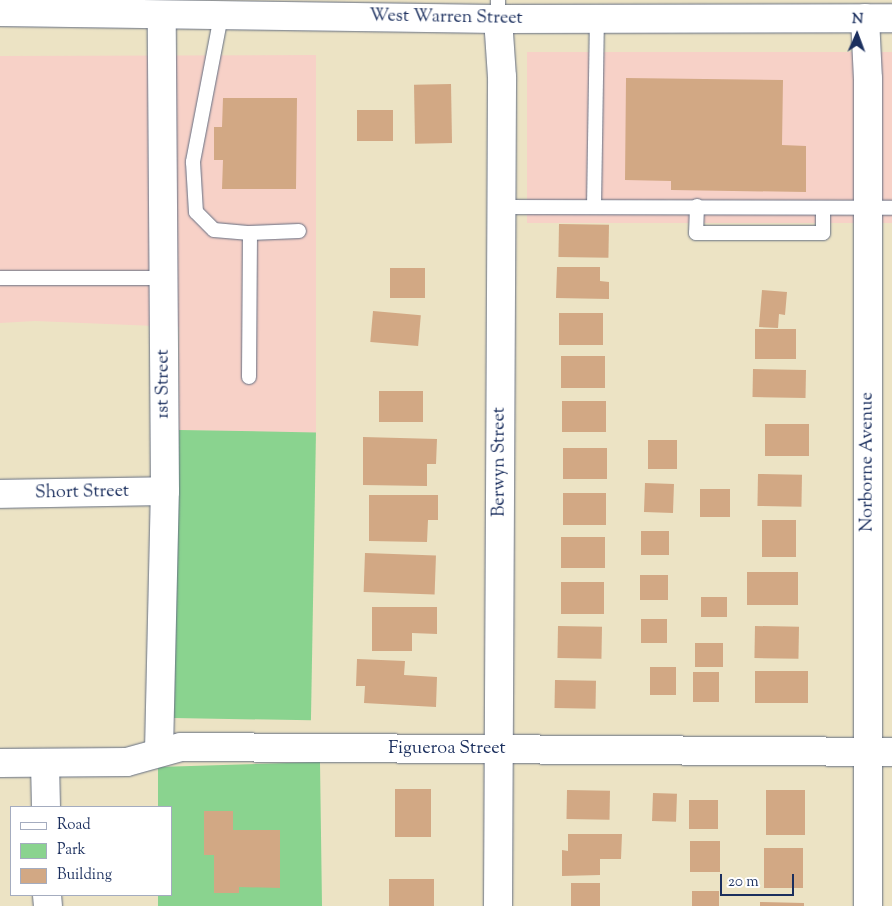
<!DOCTYPE html>
<style>
body{margin:0}
#map{position:relative;width:892px;height:906px;overflow:hidden;background:#ece3c4;font-family:"Sorts Mill Goudy",serif}
div>[style]{position:absolute}
.built>*{inset:0;background:#f7d1c7;transform-origin:0 0}
.green>*{inset:0;background:#8ad38f;transform-origin:0 0}
.building>*{inset:0;background:#d2a884;transform-origin:0 0}
.roads{filter:drop-shadow(0 0 1px #646e82) drop-shadow(0 0 1px #646e82)}
.lane>*{height:14px;margin:-7px;padding:0 7px;transform-origin:7px;border-radius:7px;background:#fff}
.street>*{height:28px;margin:-14px;padding:0 14px;transform-origin:14px;border-radius:14px;background:#fff}
.secondary>*{height:28px;margin:-14px;padding:0 14px;transform-origin:14px;border-radius:14px;background:#fff}
span{translate:-50% -50%;white-space:nowrap;text-align:center;line-height:1.15;-webkit-text-stroke:4.5px #fff;paint-order:stroke}
.street-label{font-size:18px;color:#1b2f5e}
.legend{position:absolute;left:10px;top:806px;width:162px;height:90px;box-sizing:border-box;background:#fff;border:1px solid #a4acbf;margin:0;padding:6px 9px;list-style:none;font-size:15px;color:#1b2f5e}
.legend li{display:flex;align-items:center;gap:10px;height:25px}
.legend b{width:25px;border:1px solid #a4acbf}
.north{position:absolute;left:832px;top:10px;width:50px;height:50px;-webkit-text-stroke:4px #fff;paint-order:stroke;rotate:2deg;font-size:14px;font-weight:700;line-height:20px;text-align:center;color:#1b2f5e}
.north::after{content:'';display:block;margin:auto;width:18px;height:22px;background:#1b2f5e;clip-path:polygon(50% 0,100% 100%,50% 72%,0 100%)}
.scale{position:absolute;left:720px;top:874px;width:74px;height:22px;box-sizing:border-box;border:2px solid #1b2f5e;border-top:0;padding-left:6px;font-size:15px;line-height:18px;white-space:nowrap;color:#1b2f5e;-webkit-text-stroke:4px #fff;paint-order:stroke}
</style>
<div id="map">
<div class="built">
<i style="left:527px;top:52px;width:365px;height:171px"></i>
<i style="clip-path:polygon(316px 55px,316px 433px,179px 430px,179px 327px,35px 321px,0 323px,0 56px)"></i>
</div>
<div class="green">
<i style="left:179px;top:430px;width:137px;height:288px;rotate:1deg"></i>
<i style="clip-path:polygon(320px 762px,322px 906px,158px 906px,158px 895px,171px 895px,171px 807px,158px 807px,158px 767px)"></i>
</div>
<div class="building">
<i style="clip-path:polygon(626px 78px,783px 80px,782px 145px,806px 146px,806px 192px,671px 190px,671px 181px,625px 180px)"></i>
<i style="left:451px;top:84px;width:59px;height:37px;rotate:89deg"></i>
<i style="clip-path:polygon(223px 98px,297px 98px,296px 189px,222px 189px,223px 160px,214px 160px,214px 127px,222px 127px)"></i>
<i style="left:357px;top:110px;width:36px;height:31px"></i>
<i style="left:559px;top:224px;width:50px;height:33px;rotate:1deg"></i>
<i style="clip-path:polygon(557px 267px,600px 267px,600px 281px,609px 282px,609px 299px,556px 298px)"></i>
<i style="left:390px;top:268px;width:35px;height:30px"></i>
<i style="clip-path:polygon(762px 290px,787px 292px,785px 315px,779px 314px,778px 328px,759px 327px)"></i>
<i style="left:373px;top:311px;width:48px;height:31px;rotate:5deg"></i>
<i style="left:559px;top:313px;width:44px;height:32px"></i>
<i style="left:755px;top:329px;width:41px;height:30px"></i>
<i style="left:561px;top:356px;width:44px;height:32px"></i>
<i style="left:753px;top:369px;width:53px;height:28px;rotate:1deg"></i>
<i style="left:379px;top:391px;width:44px;height:31px"></i>
<i style="left:562px;top:401px;width:44px;height:31px"></i>
<i style="left:765px;top:424px;width:44px;height:32px"></i>
<i style="clip-path:polygon(363px 437px,437px 439px,436px 464px,427px 464px,427px 486px,363px 485px)"></i>
<i style="left:648px;top:440px;width:29px;height:29px"></i>
<i style="left:563px;top:448px;width:44px;height:31px"></i>
<i style="left:758px;top:474px;width:44px;height:32px;rotate:1deg"></i>
<i style="left:645px;top:483px;width:29px;height:29px;rotate:2deg"></i>
<i style="left:700px;top:489px;width:30px;height:28px"></i>
<i style="left:563px;top:493px;width:43px;height:32px"></i>
<i style="clip-path:polygon(369px 495px,438px 495px,438px 520px,428px 520px,427px 542px,369px 541px)"></i>
<i style="left:762px;top:520px;width:34px;height:37px"></i>
<i style="left:641px;top:531px;width:28px;height:24px"></i>
<i style="left:561px;top:537px;width:44px;height:31px"></i>
<i style="left:365px;top:553px;width:71px;height:39px;rotate:2deg"></i>
<i style="left:747px;top:572px;width:51px;height:33px"></i>
<i style="left:640px;top:575px;width:28px;height:25px"></i>
<i style="left:561px;top:582px;width:43px;height:32px"></i>
<i style="left:701px;top:597px;width:26px;height:20px"></i>
<i style="clip-path:polygon(372px 607px,437px 607px,437px 634px,412px 633px,412px 651px,372px 651px)"></i>
<i style="left:641px;top:619px;width:26px;height:24px"></i>
<i style="left:558px;top:626px;width:44px;height:32px;rotate:1deg"></i>
<i style="left:755px;top:626px;width:44px;height:32px;rotate:1deg"></i>
<i style="left:695px;top:643px;width:28px;height:24px"></i>
<i style="clip-path:polygon(357px 659px,405px 661px,404px 675px,437px 677px,436px 707px,364px 703px,365px 686px,356px 686px)"></i>
<i style="left:676px;top:667px;width:28px;height:26px;rotate:90deg"></i>
<i style="left:755px;top:671px;width:53px;height:32px"></i>
<i style="left:693px;top:672px;width:26px;height:30px"></i>
<i style="left:555px;top:680px;width:41px;height:28px;rotate:1deg"></i>
<i style="left:395px;top:789px;width:36px;height:48px"></i>
<i style="left:567px;top:790px;width:43px;height:29px;rotate:1deg"></i>
<i style="left:766px;top:790px;width:39px;height:45px"></i>
<i style="left:653px;top:793px;width:24px;height:28px;rotate:2deg"></i>
<i style="left:689px;top:800px;width:29px;height:29px"></i>
<i style="clip-path:polygon(204px 811px,233px 811px,233px 830px,280px 830px,280px 888px,239px 887px,239px 893px,214px 893px,214px 855px,204px 855px)"></i>
<i style="clip-path:polygon(568px 834px,622px 834px,621px 859px,600px 859px,600px 875px,562px 876px,562px 850px,568px 851px)"></i>
<i style="left:690px;top:841px;width:30px;height:31px"></i>
<i style="left:764px;top:848px;width:39px;height:40px"></i>
<i style="left:389px;top:879px;width:45px;height:27px"></i>
<i style="left:571px;top:883px;width:29px;height:23px"></i>
<i style="left:719px;top:891px;width:15px;height:27px;rotate:90deg"></i>
<i style="clip-path:polygon(760px 902px,804px 903px,804px 906px,760px 906px)"></i>
</div>
<div class="roads">
<div class="lane">
<i style="left:498px;top:0;width:19px;rotate:90deg"></i>
<i style="left:221px;top:16px;width:149px;rotate:100.9deg"></i>
<i style="left:193px;top:162px;width:50px;rotate:86.6deg"></i>
<i style="left:196px;top:212px;width:25px;rotate:45deg"></i>
<i style="left:214px;top:230px;width:36px;rotate:5deg"></i>
<i style="left:250px;top:233px;width:144px;rotate:90.4deg"></i>
<i style="left:594px;top:206px;width:187px;rotate:-89.1deg"></i>
<i style="left:697px;top:206px;width:27px;rotate:92deg"></i>
<i style="left:696px;top:233px;width:127px"></i>
<i style="left:823px;top:233px;width:25px;rotate:-90deg"></i>
<i style="left:501px;top:207px;width:391px;rotate:0.1deg"></i>
<i style="left:250px;top:233px;width:49px;rotate:-2.3deg"></i>
<i style="left:0;top:278px;width:164px"></i>
</div>
<div class="street">
<i style="left:865px;top:18px;width:61px;rotate:87.2deg"></i>
<i style="left:868px;top:79px;width:827px;rotate:90deg"></i>
<i style="left:0;top:494px;width:165px;rotate:-1deg"></i>
<i style="left:159px;top:751px;width:260px;rotate:-88.7deg"></i>
<i style="left:165px;top:491px;width:475px;rotate:-90.4deg"></i>
<i style="left:0;top:763px;width:127px;rotate:-0.5deg"></i>
<i style="left:127px;top:762px;width:56px;rotate:-15.5deg"></i>
<i style="left:181px;top:747px;width:711px;rotate:0.4deg"></i>
<i style="left:45px;top:763px;width:44px;rotate:88.7deg"></i>
<i style="left:47px;top:895px;width:11px;rotate:85deg"></i>
<i style="left:498px;top:906px;width:829px;rotate:-89.72deg"></i>
<i style="left:502px;top:77px;width:58px;rotate:-93.9deg"></i>
</div>
<div class="secondary">
<i style="left:0;top:12px;width:498px;rotate:0.8deg"></i>
<i style="left:498px;top:19px;width:394px;rotate:-0.1deg"></i>
</div>
</div>
<div class="street-label">
<span style="left:446px;top:18px;rotate:1deg">West Warren Street</span>
<span style="left:164px;top:384px;rotate:-90deg">1st Street</span>
<span style="left:500px;top:462px;rotate:-90deg">Berwyn Street</span>
<span style="left:868px;top:462px;rotate:-90deg">Norborne Avenue</span>
<span style="left:82px;top:493px;rotate:-1deg">Short Street</span>
<span style="left:447px;top:749px">Figueroa Street</span>
</div>
<ul class="legend">
<li><b style="height:6px;background:#fff"></b>Road</li>
<li><b style="height:14px;background:#8ad38f"></b>Park</li>
<li><b style="height:14px;background:#d2a884"></b>Building</li>
</ul>
<div class="north">N</div>
<div class="scale">20 m</div>
</div>
